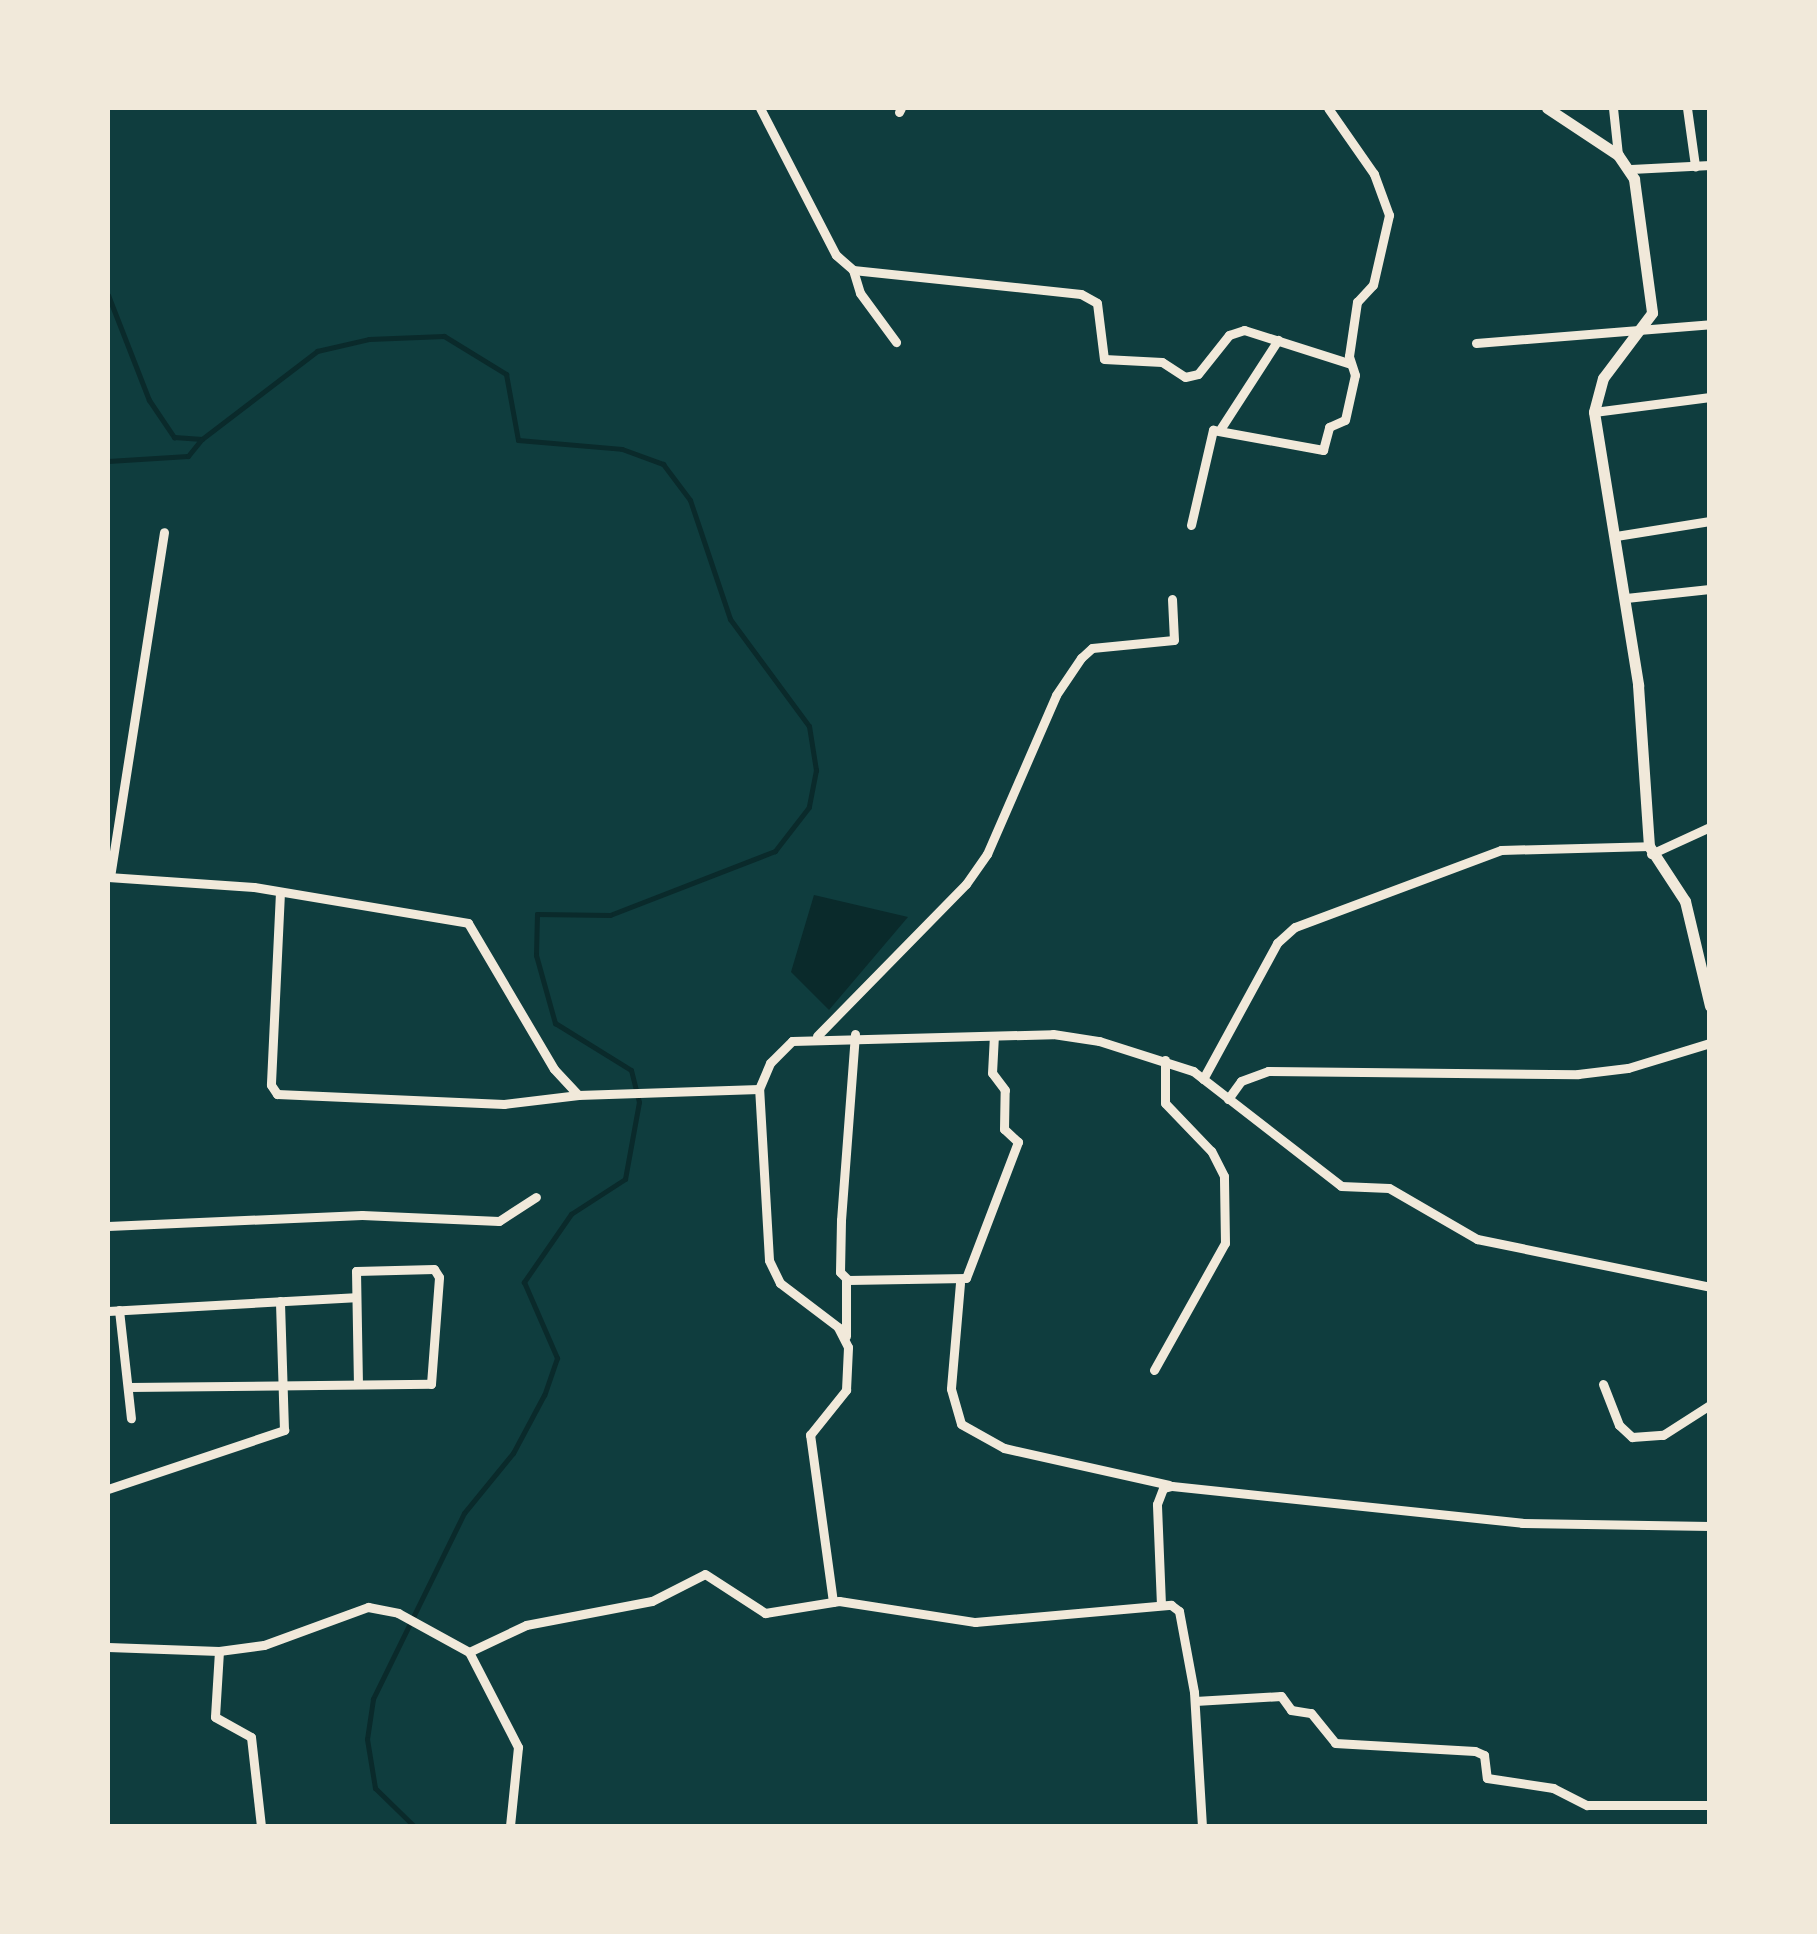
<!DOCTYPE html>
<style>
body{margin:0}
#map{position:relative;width:1817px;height:1934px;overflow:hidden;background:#0f3d3e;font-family:"Zilla Slab",serif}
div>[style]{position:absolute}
.water>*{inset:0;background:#0a2a2b}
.stream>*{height:5px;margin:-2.5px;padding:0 2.5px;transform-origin:2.5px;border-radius:2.5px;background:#0a2a2b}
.minor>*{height:9px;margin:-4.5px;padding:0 4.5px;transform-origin:4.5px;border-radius:4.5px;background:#f1e9da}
.tertiary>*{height:11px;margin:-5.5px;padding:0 5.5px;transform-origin:5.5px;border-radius:5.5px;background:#f1e9da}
span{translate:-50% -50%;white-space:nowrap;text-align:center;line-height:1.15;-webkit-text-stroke:8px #f1e9da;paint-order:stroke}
.frame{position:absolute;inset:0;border:110px solid #f1e9da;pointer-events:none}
</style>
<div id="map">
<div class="water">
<i style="clip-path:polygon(814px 895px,908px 917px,829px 1010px,791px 972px)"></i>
</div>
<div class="stream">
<i style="left:108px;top:295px;width:113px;rotate:68.7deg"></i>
<i style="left:149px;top:400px;width:45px;rotate:56deg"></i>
<i style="left:174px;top:437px;width:28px;rotate:4deg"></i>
<i style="left:202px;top:439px;width:145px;rotate:-37.4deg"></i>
<i style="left:317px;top:351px;width:53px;rotate:-13deg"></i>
<i style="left:369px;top:339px;width:75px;rotate:-2.3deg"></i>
<i style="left:444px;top:336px;width:73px;rotate:31.5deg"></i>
<i style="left:506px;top:374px;width:67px;rotate:79.7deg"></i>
<i style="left:518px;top:440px;width:104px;rotate:4.9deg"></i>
<i style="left:622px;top:449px;width:44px;rotate:20.1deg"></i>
<i style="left:663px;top:464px;width:45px;rotate:53.1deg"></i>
<i style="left:690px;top:500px;width:126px;rotate:71.4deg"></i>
<i style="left:730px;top:619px;width:133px;rotate:53.6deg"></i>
<i style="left:809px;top:726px;width:45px;rotate:81deg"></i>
<i style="left:816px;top:770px;width:38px;rotate:101deg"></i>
<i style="left:809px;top:807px;width:56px;rotate:127.7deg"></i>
<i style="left:775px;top:851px;width:177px;rotate:158.8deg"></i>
<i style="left:610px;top:915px;width:73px;rotate:-179.2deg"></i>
<i style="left:537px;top:914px;width:41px;rotate:91.4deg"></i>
<i style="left:536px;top:955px;width:71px;rotate:74.4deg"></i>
<i style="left:555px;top:1023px;width:89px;rotate:31.7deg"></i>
<i style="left:631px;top:1070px;width:33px;rotate:76deg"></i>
<i style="left:639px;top:1102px;width:78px;rotate:100.3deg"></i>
<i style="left:625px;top:1179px;width:64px;rotate:147.1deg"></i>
<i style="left:571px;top:1214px;width:83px;rotate:124.7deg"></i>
<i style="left:524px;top:1282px;width:83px;rotate:66.5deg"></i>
<i style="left:557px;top:1358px;width:39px;rotate:109deg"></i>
<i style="left:544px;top:1395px;width:66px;rotate:118.1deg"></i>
<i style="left:513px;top:1453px;width:77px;rotate:129.2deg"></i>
<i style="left:464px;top:1513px;width:207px;rotate:116.1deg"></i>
<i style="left:373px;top:1699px;width:40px;rotate:98.5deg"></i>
<i style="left:367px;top:1739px;width:50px;rotate:80.7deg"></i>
<i style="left:375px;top:1788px;width:54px;rotate:44.3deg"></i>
<i style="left:108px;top:461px;width:80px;rotate:-3.6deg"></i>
<i style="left:188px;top:456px;width:21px;rotate:-51deg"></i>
</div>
<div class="minor">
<i style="left:760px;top:108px;width:165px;rotate:62.7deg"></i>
<i style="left:836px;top:255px;width:23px;rotate:41deg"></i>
<i style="left:853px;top:270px;width:229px;rotate:6deg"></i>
<i style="left:1081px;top:294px;width:18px;rotate:29deg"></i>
<i style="left:1097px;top:303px;width:56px;rotate:82.9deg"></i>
<i style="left:1104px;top:359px;width:58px;rotate:3deg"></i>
<i style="left:1162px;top:362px;width:27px;rotate:33deg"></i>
<i style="left:1185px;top:377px;width:13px;rotate:-13deg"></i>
<i style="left:1198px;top:374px;width:50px;rotate:-51.5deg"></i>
<i style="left:1229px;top:335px;width:16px;rotate:-18deg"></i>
<i style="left:1244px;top:330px;width:112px;rotate:17.6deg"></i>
<i style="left:1613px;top:108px;width:47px;rotate:83.9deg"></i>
<i style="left:1687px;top:108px;width:59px;rotate:82.1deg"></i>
<i style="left:899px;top:112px;width:4px;rotate:-63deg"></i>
<i style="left:1631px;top:169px;width:79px;rotate:-2.9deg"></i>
<i style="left:853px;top:270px;width:24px;rotate:73deg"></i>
<i style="left:860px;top:293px;width:61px;rotate:53.7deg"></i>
<i style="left:1476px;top:343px;width:235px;rotate:-4.6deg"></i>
<i style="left:1594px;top:412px;width:117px;rotate:-7.4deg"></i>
<i style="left:1221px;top:428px;width:105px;rotate:-57.1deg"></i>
<i style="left:1191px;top:525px;width:98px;rotate:-77deg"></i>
<i style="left:1213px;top:430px;width:112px;rotate:10.3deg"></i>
<i style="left:1323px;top:450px;width:24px;rotate:-75deg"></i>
<i style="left:1329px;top:427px;width:17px;rotate:-24deg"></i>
<i style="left:1345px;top:420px;width:46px;rotate:-77.5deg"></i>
<i style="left:1355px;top:375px;width:20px;rotate:-108deg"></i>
<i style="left:1349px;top:356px;width:55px;rotate:-81.6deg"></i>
<i style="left:1357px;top:302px;width:23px;rotate:-47deg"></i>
<i style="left:1373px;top:285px;width:72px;rotate:-77.1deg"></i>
<i style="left:1389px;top:215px;width:44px;rotate:-110.1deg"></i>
<i style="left:1374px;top:174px;width:80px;rotate:-124.9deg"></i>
<i style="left:1616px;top:536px;width:95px;rotate:-9.1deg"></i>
<i style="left:1626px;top:598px;width:84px;rotate:-6.1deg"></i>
<i style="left:1651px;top:854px;width:65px;rotate:-24.6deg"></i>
<i style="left:108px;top:877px;width:146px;rotate:3.9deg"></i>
<i style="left:254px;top:887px;width:217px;rotate:9.5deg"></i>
<i style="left:468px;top:923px;width:169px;rotate:59.5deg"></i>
<i style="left:554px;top:1069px;width:35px;rotate:47deg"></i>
<i style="left:578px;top:1095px;width:181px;rotate:-1.9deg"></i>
<i style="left:110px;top:877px;width:349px;rotate:-81.1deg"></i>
<i style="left:280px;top:892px;width:193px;rotate:92.7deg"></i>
<i style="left:271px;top:1085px;width:11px;rotate:56deg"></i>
<i style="left:277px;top:1094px;width:227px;rotate:2.5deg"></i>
<i style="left:504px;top:1104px;width:75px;rotate:-6.9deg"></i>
<i style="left:855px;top:1034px;width:187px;rotate:94.3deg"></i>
<i style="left:841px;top:1220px;width:52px;rotate:91.1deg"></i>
<i style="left:840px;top:1272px;width:11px;rotate:45deg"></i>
<i style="left:848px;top:1280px;width:118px;rotate:-1deg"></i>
<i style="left:966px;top:1278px;width:146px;rotate:-69.1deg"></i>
<i style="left:1018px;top:1142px;width:19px;rotate:-137deg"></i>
<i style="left:1004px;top:1129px;width:39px;rotate:-89deg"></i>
<i style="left:1005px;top:1090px;width:21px;rotate:-127deg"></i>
<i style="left:992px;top:1073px;width:34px;rotate:-87deg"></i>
<i style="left:817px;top:1036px;width:213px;rotate:-45.6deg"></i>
<i style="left:966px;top:884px;width:37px;rotate:-55deg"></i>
<i style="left:987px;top:854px;width:173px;rotate:-66.5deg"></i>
<i style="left:1056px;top:695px;width:45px;rotate:-56deg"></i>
<i style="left:1081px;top:658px;width:15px;rotate:-42deg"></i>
<i style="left:1092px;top:648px;width:82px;rotate:-5.6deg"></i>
<i style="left:1174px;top:640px;width:41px;rotate:-92.8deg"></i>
<i style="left:1203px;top:1079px;width:155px;rotate:-61.4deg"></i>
<i style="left:1277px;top:943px;width:24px;rotate:-42deg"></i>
<i style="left:1295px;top:927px;width:220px;rotate:-20.5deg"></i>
<i style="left:1501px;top:850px;width:148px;rotate:-1.5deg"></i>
<i style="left:1228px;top:1099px;width:22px;rotate:-54deg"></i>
<i style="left:1241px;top:1081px;width:29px;rotate:-20deg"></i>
<i style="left:1268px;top:1071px;width:310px;rotate:0.6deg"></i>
<i style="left:1578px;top:1074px;width:50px;rotate:-6.8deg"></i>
<i style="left:1628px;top:1068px;width:86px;rotate:-17deg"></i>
<i style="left:108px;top:1226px;width:254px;rotate:-2.5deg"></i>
<i style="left:362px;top:1215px;width:137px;rotate:2.5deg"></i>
<i style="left:499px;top:1221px;width:44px;rotate:-33deg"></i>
<i style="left:960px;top:1283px;width:106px;rotate:94.9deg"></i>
<i style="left:951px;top:1389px;width:36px;rotate:74deg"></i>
<i style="left:961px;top:1424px;width:49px;rotate:29.2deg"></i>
<i style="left:1004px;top:1448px;width:169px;rotate:12.6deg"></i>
<i style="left:119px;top:1310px;width:109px;rotate:83.7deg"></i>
<i style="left:108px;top:1311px;width:247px;rotate:-3.2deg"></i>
<i style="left:846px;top:1336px;width:57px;rotate:-90deg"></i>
<i style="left:1154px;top:1370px;width:145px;rotate:-60.8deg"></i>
<i style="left:1225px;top:1243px;width:67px;rotate:-90.9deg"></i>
<i style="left:1224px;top:1176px;width:28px;rotate:-117deg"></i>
<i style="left:1211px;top:1151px;width:66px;rotate:-133.8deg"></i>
<i style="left:1165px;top:1103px;width:43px;rotate:-90deg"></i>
<i style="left:1603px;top:1384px;width:44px;rotate:68.7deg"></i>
<i style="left:1619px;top:1425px;width:18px;rotate:43deg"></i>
<i style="left:1632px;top:1437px;width:31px;rotate:-4deg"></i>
<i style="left:1663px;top:1435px;width:56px;rotate:-32.6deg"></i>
<i style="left:128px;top:1387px;width:303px;rotate:-0.6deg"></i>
<i style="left:431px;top:1384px;width:107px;rotate:-85.7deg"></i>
<i style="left:439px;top:1277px;width:9px;rotate:-122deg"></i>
<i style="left:434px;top:1269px;width:78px;rotate:178.5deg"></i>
<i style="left:356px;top:1271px;width:110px;rotate:89deg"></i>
<i style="left:108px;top:1489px;width:186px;rotate:-18.5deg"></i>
<i style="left:284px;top:1430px;width:129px;rotate:-91.8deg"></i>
<i style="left:833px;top:1602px;width:169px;rotate:-97.8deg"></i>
<i style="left:810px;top:1435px;width:58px;rotate:-51.3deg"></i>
<i style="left:846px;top:1390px;width:43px;rotate:-87.3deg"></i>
<i style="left:848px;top:1347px;width:22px;rotate:-117deg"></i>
<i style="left:838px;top:1327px;width:73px;rotate:-142.8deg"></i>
<i style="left:780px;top:1283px;width:25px;rotate:-116deg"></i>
<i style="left:769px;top:1260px;width:171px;rotate:-93.3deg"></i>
<i style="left:759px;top:1089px;width:28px;rotate:-67deg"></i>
<i style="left:770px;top:1063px;width:31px;rotate:-45deg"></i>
<i style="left:792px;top:1041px;width:261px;rotate:-1.5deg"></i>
<i style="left:1053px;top:1034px;width:47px;rotate:8.7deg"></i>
<i style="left:1099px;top:1041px;width:99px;rotate:17.7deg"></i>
<i style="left:1193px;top:1071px;width:187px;rotate:37.8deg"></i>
<i style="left:1341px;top:1186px;width:48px;rotate:2.4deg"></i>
<i style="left:1389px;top:1188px;width:102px;rotate:30.1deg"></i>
<i style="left:1477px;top:1239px;width:238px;rotate:11.6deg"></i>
<i style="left:1161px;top:1605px;width:101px;rotate:-92.3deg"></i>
<i style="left:1157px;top:1504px;width:17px;rotate:-69deg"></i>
<i style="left:1163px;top:1488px;width:9px;rotate:-13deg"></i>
<i style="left:1172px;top:1486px;width:352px;rotate:6deg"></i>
<i style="left:1522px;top:1523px;width:188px;rotate:0.9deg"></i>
<i style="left:108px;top:1647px;width:111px;rotate:2.1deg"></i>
<i style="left:219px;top:1651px;width:45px;rotate:-7.6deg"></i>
<i style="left:264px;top:1645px;width:111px;rotate:-20.1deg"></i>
<i style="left:368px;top:1607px;width:31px;rotate:11deg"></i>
<i style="left:398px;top:1613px;width:81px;rotate:28.8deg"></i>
<i style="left:469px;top:1652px;width:63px;rotate:-25.3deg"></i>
<i style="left:526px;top:1625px;width:128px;rotate:-10.8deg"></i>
<i style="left:652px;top:1601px;width:59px;rotate:-27deg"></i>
<i style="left:705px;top:1574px;width:72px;rotate:33deg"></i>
<i style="left:765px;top:1613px;width:75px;rotate:-9.2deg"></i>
<i style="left:839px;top:1601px;width:138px;rotate:8.8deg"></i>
<i style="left:975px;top:1622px;width:197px;rotate:-5deg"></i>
<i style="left:1171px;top:1605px;width:10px;rotate:37deg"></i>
<i style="left:1179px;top:1611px;width:82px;rotate:79.5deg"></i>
<i style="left:1194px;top:1692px;width:134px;rotate:86.6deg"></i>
<i style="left:219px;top:1651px;width:66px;rotate:93.5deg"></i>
<i style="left:215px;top:1717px;width:41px;rotate:29.1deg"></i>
<i style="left:251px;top:1737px;width:90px;rotate:83.6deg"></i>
<i style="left:469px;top:1652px;width:107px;rotate:62.7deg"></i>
<i style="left:518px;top:1747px;width:79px;rotate:95.8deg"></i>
<i style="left:1195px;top:1701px;width:86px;rotate:-3.3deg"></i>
<i style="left:1281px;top:1696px;width:17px;rotate:54deg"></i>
<i style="left:1291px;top:1710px;width:20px;rotate:9deg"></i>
<i style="left:1311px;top:1713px;width:38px;rotate:51deg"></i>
<i style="left:1335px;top:1743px;width:140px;rotate:3.3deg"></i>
<i style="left:1475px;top:1751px;width:10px;rotate:24deg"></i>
<i style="left:1484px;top:1755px;width:23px;rotate:83deg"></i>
<i style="left:1487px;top:1778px;width:67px;rotate:8.6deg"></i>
<i style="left:1553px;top:1788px;width:38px;rotate:27deg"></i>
<i style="left:1587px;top:1805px;width:123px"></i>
</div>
<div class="tertiary">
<i style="left:1547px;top:108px;width:85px;rotate:33.5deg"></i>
<i style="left:1618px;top:155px;width:29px;rotate:56deg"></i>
<i style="left:1634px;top:179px;width:135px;rotate:82.3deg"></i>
<i style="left:1652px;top:313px;width:81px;rotate:127deg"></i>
<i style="left:1603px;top:378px;width:35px;rotate:105deg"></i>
<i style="left:1594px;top:412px;width:277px;rotate:80.8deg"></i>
<i style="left:1638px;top:685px;width:161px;rotate:86.1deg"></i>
<i style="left:1649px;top:846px;width:66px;rotate:56.8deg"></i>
<i style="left:1685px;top:901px;width:108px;rotate:76.6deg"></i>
</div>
<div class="frame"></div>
</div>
